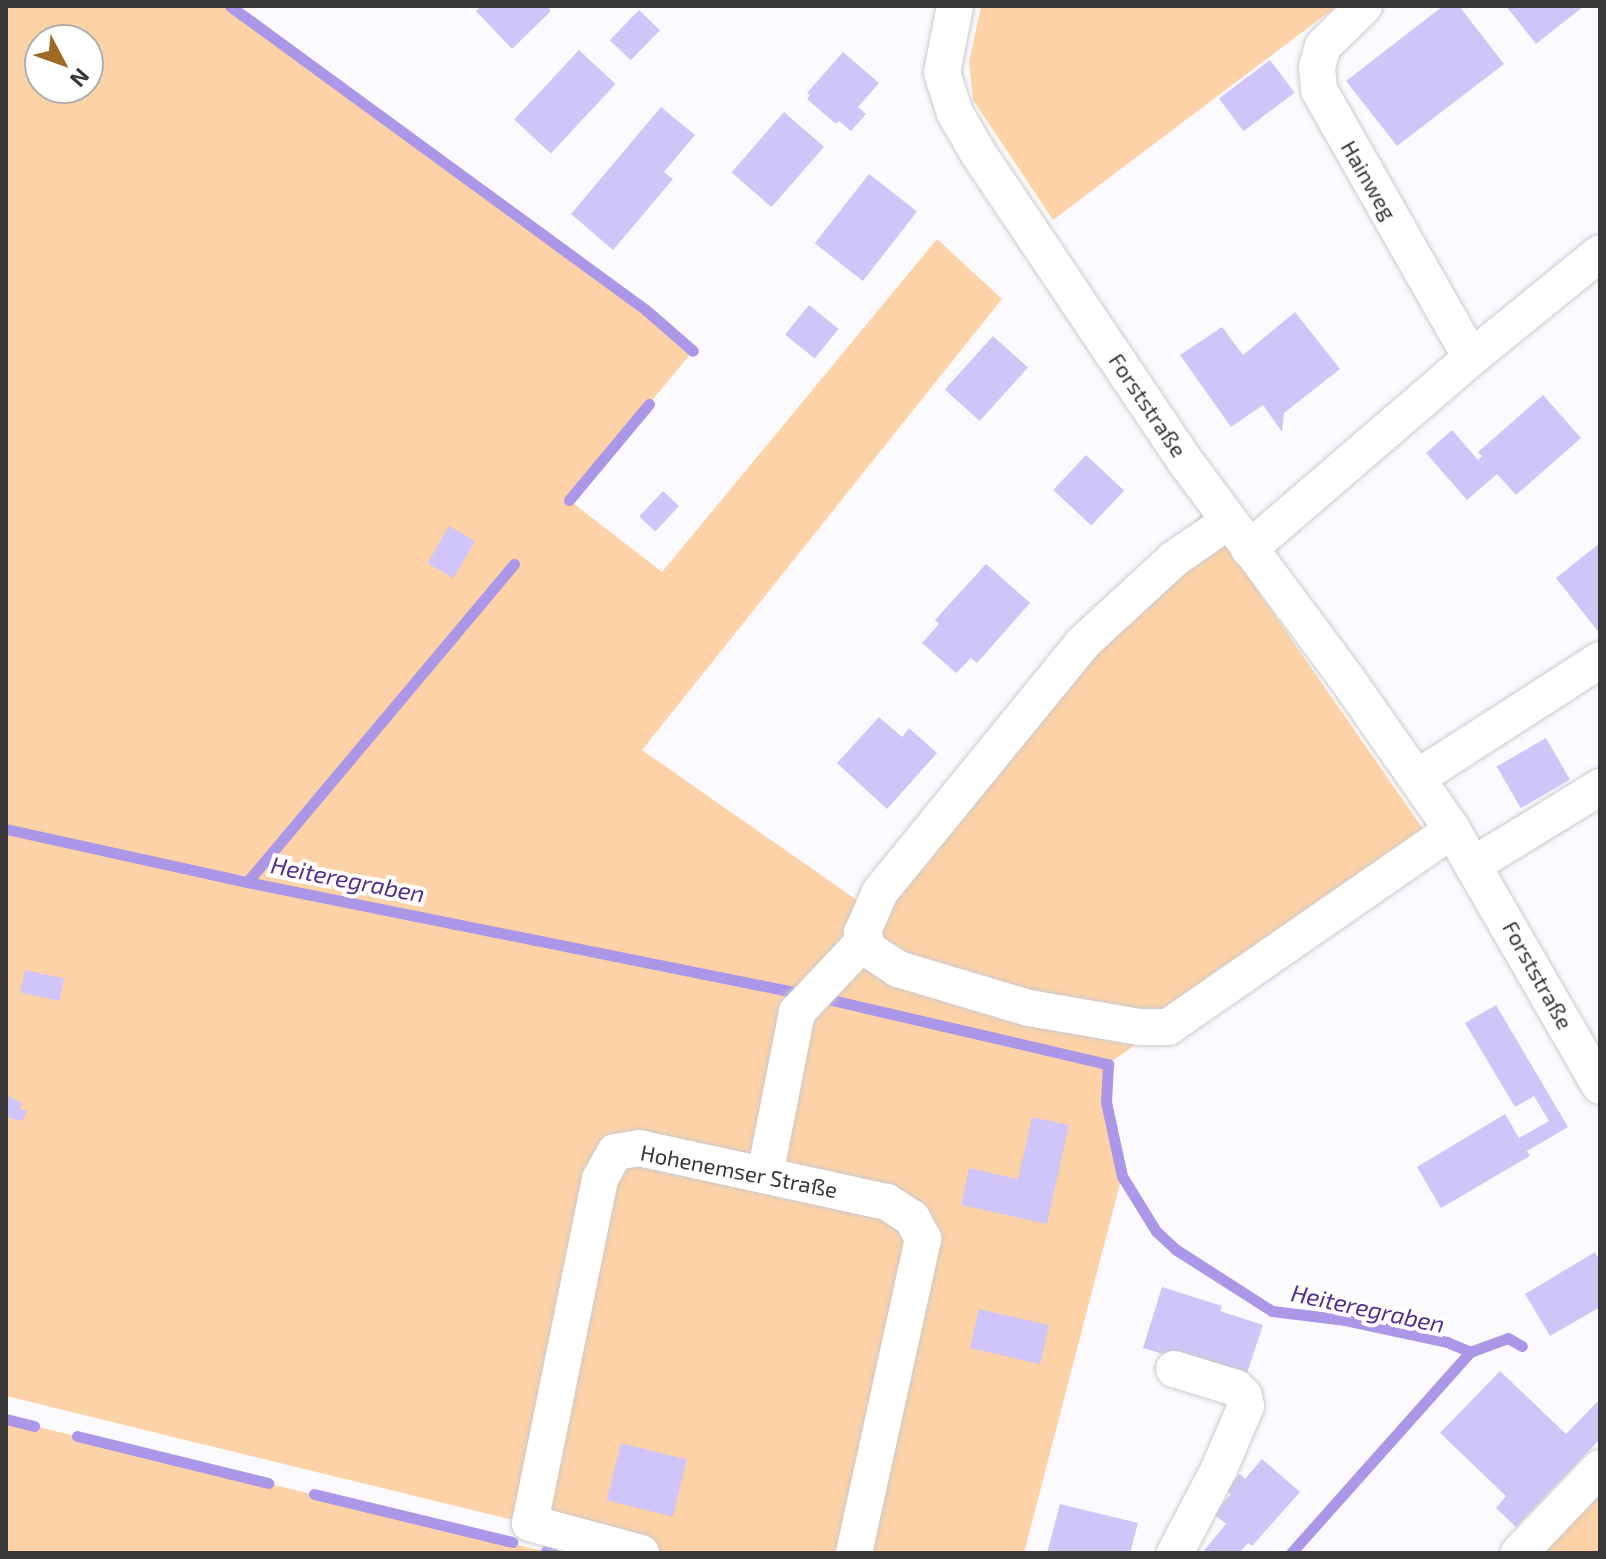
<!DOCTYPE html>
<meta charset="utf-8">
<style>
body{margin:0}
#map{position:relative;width:1606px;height:1559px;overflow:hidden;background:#fbfbff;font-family:"Exo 2",sans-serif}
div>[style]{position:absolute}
.green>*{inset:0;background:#fdd2a6}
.stream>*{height:11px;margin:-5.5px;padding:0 5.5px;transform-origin:5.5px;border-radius:5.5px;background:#ab97e8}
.building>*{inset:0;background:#d0c5f8;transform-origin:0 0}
.roads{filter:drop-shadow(0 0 2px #cbcace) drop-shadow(0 0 2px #cbcace)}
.minor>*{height:36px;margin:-18px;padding:0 18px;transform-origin:18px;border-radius:18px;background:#fff}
span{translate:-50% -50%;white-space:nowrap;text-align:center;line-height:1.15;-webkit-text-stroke:8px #fff;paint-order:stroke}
.street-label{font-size:22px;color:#38383a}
.water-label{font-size:24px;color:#52318f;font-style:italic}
.frame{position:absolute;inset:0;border:8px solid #38383a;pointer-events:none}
.north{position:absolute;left:24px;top:24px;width:80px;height:80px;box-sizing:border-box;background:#fff;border:2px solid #afafb0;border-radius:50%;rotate:131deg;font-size:22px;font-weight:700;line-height:32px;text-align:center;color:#38383a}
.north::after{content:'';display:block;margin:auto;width:28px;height:36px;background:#9f6824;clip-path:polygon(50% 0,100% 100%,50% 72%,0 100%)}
</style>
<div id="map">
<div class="green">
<i style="clip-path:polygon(evenodd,6px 6px,230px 6px,646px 310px,693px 351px,569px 500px,662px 572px,937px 239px,1002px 299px,642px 750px,871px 910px,1203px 512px,1430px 839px,1108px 1064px,1106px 1102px,1122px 1176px,1024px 1553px,648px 1553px,6px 1396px,6px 6px,40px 40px,88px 40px,88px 88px,40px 88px,40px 40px)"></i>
<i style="clip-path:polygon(981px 6px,1337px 6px,1053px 220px,973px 100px,969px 62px)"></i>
<i style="clip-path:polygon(6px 1419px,551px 1553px,6px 1553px)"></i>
<i style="clip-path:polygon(1600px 1486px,1600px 1553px,1536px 1553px)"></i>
</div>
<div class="stream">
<i style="left:230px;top:6px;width:515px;rotate:36.16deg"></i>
<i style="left:646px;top:310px;width:62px;rotate:41.1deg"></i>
<i style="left:569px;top:500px;width:125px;rotate:-50.2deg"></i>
<i style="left:514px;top:564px;width:415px;rotate:130deg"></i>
<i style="left:247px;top:882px;width:563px;rotate:11.37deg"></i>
<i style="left:6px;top:829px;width:247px;rotate:12.4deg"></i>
<i style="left:819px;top:997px;width:297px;rotate:13.1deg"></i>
<i style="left:1108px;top:1064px;width:38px;rotate:93deg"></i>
<i style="left:1106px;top:1102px;width:76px;rotate:77.8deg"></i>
<i style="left:1122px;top:1176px;width:65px;rotate:58.3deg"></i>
<i style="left:1156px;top:1231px;width:26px;rotate:43deg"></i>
<i style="left:1175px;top:1249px;width:115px;rotate:32.6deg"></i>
<i style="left:1272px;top:1311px;width:74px;rotate:7deg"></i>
<i style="left:1345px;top:1320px;width:104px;rotate:12.2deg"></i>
<i style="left:1447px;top:1342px;width:25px;rotate:23deg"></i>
<i style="left:1470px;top:1352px;width:269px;rotate:131.7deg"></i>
<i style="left:1470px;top:1352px;width:40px;rotate:-20.2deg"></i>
<i style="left:1508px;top:1338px;width:16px;rotate:30deg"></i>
<i style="left:6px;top:1419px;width:29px;rotate:14deg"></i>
<i style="left:77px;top:1436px;width:197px;rotate:13.8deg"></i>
<i style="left:314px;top:1494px;width:204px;rotate:13.6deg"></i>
<i style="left:546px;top:1551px;width:8px;rotate:14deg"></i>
</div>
<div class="building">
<i style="clip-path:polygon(481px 6px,547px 6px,551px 11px,512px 49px,476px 11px)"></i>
<i style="clip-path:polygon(1443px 6px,1459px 6px,1504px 64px,1397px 146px,1346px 81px)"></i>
<i style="clip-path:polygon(1506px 6px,1584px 6px,1536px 44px)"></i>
<i style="left:639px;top:10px;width:29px;height:42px;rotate:44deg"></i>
<i style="left:579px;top:50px;width:50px;height:95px;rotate:43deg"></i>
<i style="clip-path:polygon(843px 52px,879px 83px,858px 107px,866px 114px,851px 131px,839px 121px,836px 124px,807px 99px,810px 95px,807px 93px)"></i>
<i style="left:1270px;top:60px;width:41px;height:64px;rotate:53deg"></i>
<i style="clip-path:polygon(661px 107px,695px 135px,664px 172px,673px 179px,613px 250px,571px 214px)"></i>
<i style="left:784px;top:112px;width:53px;height:80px;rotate:41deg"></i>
<i style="left:869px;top:174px;width:61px;height:88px;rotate:38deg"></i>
<i style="left:809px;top:305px;width:38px;height:38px;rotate:39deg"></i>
<i style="clip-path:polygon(1295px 312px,1340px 369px,1284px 413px,1282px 432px,1263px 405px,1231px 427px,1180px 355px,1222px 327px,1243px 355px)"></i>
<i style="left:993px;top:336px;width:47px;height:72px;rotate:42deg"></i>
<i style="clip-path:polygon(1543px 395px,1581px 438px,1516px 495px,1497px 474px,1467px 500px,1426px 453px,1452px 430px,1478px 460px,1482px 456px,1478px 452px)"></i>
<i style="left:1086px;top:455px;width:52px;height:48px;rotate:43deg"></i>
<i style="left:663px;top:491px;width:22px;height:35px;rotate:43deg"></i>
<i style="left:449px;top:526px;width:30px;height:43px;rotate:30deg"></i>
<i style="clip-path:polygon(1600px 543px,1600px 634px,1556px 578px)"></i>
<i style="clip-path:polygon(986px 564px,1030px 603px,977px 663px,971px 658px,956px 673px,922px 643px,939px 624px,935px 620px)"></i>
<i style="clip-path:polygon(879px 717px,902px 737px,909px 728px,937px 753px,887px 809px,837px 763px)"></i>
<i style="left:1546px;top:738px;width:48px;height:57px;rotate:60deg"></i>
<i style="left:25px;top:970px;width:40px;height:23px;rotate:12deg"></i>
<i style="clip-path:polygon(1496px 1005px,1568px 1127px,1527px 1151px,1530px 1156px,1441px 1208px,1417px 1167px,1505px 1114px,1519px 1138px,1549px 1121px,1534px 1096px,1515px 1107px,1465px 1023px)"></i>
<i style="clip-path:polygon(6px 1095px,22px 1103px,20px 1108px,27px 1111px,22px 1121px,6px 1117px)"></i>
<i style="clip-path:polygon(1032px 1117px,1069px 1125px,1047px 1224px,961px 1205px,969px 1168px,1018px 1179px)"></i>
<i style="clip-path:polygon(1595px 1252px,1600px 1261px,1600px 1307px,1550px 1336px,1525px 1294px)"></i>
<i style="clip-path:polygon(1162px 1287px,1222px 1306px,1220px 1311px,1263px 1325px,1247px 1373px,1205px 1359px,1203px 1366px,1143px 1348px)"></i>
<i style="left:979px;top:1309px;width:72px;height:40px;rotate:13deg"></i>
<i style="clip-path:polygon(1500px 1371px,1566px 1434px,1597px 1402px,1600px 1406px,1600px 1439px,1516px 1527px,1496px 1508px,1506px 1496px,1440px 1433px)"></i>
<i style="left:621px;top:1443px;width:68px;height:59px;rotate:14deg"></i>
<i style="clip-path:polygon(1262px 1459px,1300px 1492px,1252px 1546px,1248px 1543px,1239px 1553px,1202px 1553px,1226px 1524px,1214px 1514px,1231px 1494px,1226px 1490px,1240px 1474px,1245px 1479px)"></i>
<i style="clip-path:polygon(1060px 1504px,1138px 1523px,1130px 1553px,1047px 1553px)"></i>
</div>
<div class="roads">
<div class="minor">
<i style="left:955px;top:6px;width:68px;rotate:101deg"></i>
<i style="left:942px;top:73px;width:42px;rotate:72deg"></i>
<i style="left:955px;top:113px;width:46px;rotate:60.1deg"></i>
<i style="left:978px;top:153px;width:376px;rotate:56.1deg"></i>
<i style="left:1188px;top:465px;width:267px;rotate:53.4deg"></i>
<i style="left:1347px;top:679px;width:179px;rotate:55deg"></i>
<i style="left:1450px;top:826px;width:300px;rotate:60deg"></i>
<i style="left:1364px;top:6px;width:57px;rotate:135.7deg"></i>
<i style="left:1323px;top:46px;width:22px;rotate:106deg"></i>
<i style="left:1317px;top:67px;width:23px;rotate:85deg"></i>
<i style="left:1319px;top:90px;width:308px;rotate:60.4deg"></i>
<i style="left:1229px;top:521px;width:67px;rotate:145.4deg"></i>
<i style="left:1174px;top:559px;width:124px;rotate:137.3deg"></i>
<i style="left:1083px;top:643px;width:321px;rotate:129.2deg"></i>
<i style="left:880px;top:892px;width:45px;rotate:113.7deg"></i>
<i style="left:862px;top:933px;width:18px;rotate:68deg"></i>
<i style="left:869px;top:950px;width:35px;rotate:33deg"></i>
<i style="left:898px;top:969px;width:137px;rotate:16.6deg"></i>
<i style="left:1029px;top:1008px;width:112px;rotate:9.8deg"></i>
<i style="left:1139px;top:1027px;width:29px"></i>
<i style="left:1168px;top:1027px;width:346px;rotate:-34.7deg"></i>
<i style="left:1249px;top:549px;width:293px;rotate:-40.7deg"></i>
<i style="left:1471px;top:358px;width:166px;rotate:-39.1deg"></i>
<i style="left:1417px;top:778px;width:218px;rotate:-32.8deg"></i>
<i style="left:1475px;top:864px;width:147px;rotate:-31.6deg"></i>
<i style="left:765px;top:1175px;width:166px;rotate:-78.9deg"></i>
<i style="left:797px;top:1012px;width:99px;rotate:-46.6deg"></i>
<i style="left:1174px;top:1369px;width:65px;rotate:17deg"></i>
<i style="left:1236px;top:1388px;width:11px;rotate:45deg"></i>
<i style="left:1244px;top:1396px;width:10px;rotate:79deg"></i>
<i style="left:1246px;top:1406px;width:69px;rotate:113.2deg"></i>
<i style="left:1219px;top:1469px;width:95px;rotate:117.6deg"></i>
<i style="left:641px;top:1553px;width:115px;rotate:-164.9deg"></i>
<i style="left:530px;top:1523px;width:351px;rotate:-78.5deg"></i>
<i style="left:600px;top:1179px;width:31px;rotate:-61deg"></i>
<i style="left:615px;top:1152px;width:24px;rotate:-9deg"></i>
<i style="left:639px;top:1148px;width:254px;rotate:12.3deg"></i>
<i style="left:887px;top:1202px;width:30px;rotate:33deg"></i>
<i style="left:912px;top:1218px;width:24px;rotate:62deg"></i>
<i style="left:923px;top:1239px;width:321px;rotate:102.4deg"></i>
<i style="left:1519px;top:1553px;width:117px;rotate:-46.4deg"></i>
</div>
</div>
<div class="street-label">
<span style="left:1369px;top:180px;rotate:60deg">Hainweg</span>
<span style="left:1148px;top:405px;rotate:56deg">Forststraße</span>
<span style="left:1538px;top:975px;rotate:61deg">Forststraße</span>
<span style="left:739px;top:1171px;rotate:11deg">Hohenemser Straße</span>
</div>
<div class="water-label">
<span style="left:348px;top:879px;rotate:11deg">Heiteregraben</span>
<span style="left:1368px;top:1308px;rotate:12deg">Heiteregraben</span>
</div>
<div class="frame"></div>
<div class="north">N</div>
</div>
